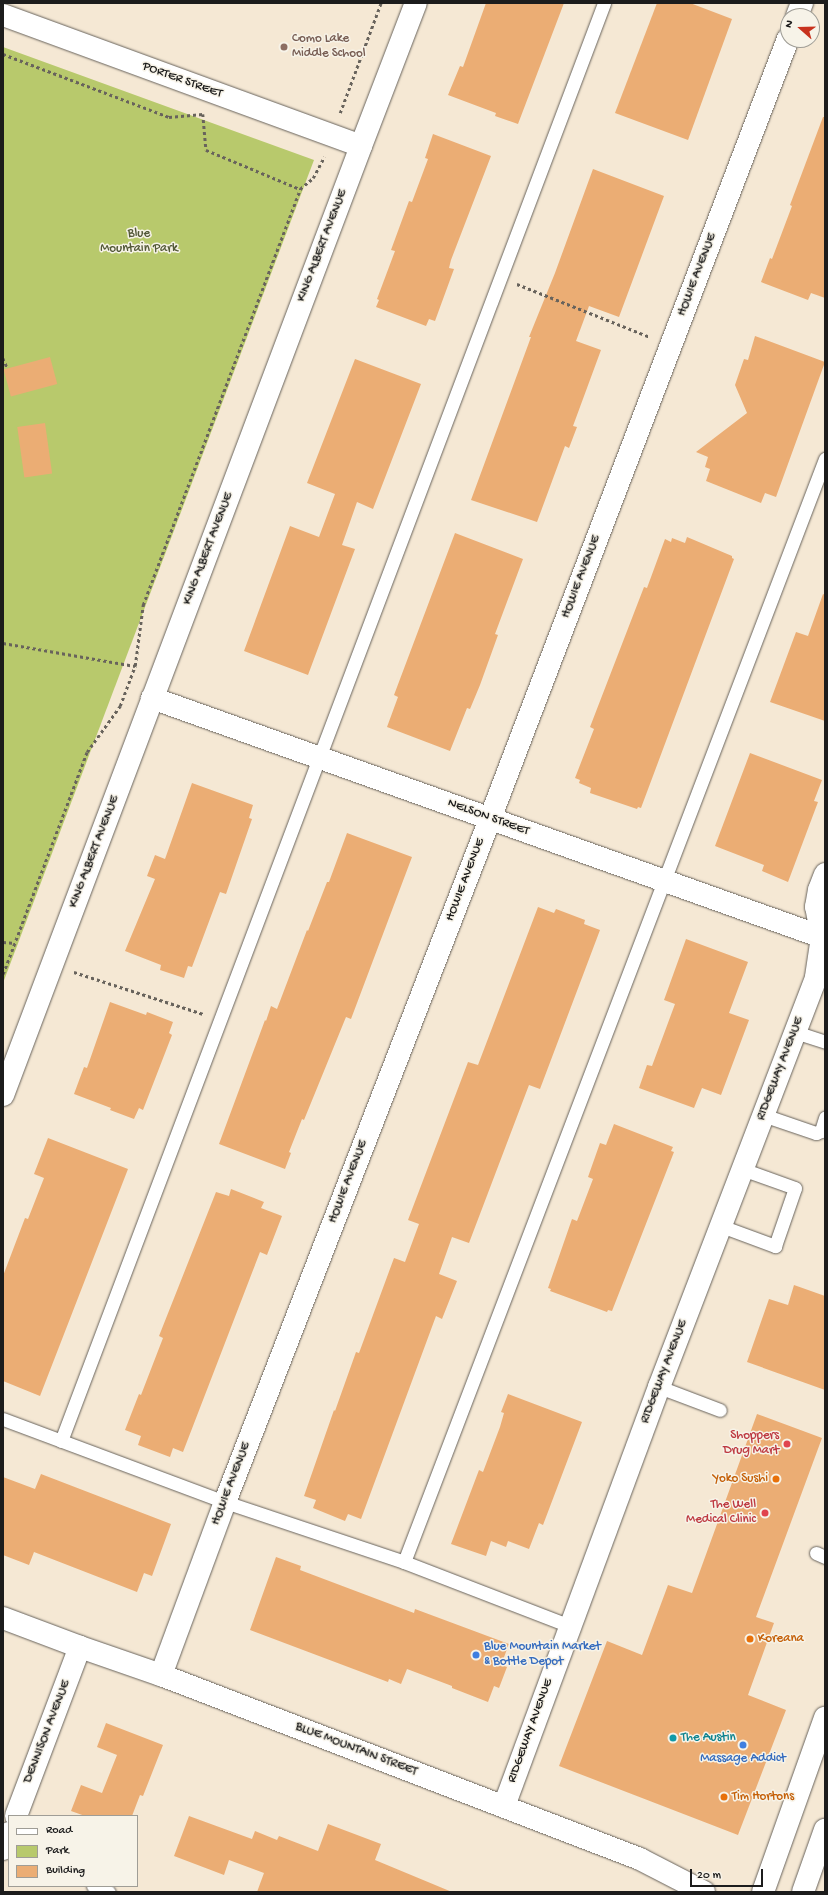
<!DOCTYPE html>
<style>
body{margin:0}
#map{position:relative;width:828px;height:1895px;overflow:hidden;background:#f5e8d4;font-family:"Gochi Hand",sans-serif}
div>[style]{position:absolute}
.green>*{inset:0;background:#b8c96c}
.building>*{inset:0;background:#ebad74;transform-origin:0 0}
.path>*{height:2.5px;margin-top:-1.25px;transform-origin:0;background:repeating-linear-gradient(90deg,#68635c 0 3px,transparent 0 6px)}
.roads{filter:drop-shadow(0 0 1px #68635c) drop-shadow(0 0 1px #68635c)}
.lane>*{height:13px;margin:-6.5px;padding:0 6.5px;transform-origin:6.5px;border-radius:6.5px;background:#fff}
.street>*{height:22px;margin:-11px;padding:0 11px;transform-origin:11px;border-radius:11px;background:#fff}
.secondary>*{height:22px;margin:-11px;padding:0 11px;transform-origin:11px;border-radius:11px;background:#fff}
.dots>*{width:11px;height:11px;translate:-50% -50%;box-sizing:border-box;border:2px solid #f7f3e8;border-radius:50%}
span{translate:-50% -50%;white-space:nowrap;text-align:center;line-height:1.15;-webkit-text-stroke:3px #f7f3e8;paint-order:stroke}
.education-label{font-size:13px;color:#785e54}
.left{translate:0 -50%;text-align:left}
.street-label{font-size:13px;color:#1c1c1c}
.park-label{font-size:13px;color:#535938}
.health-label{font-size:13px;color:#be3a42}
.right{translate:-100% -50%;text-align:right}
.food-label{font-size:13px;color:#c56008}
.shop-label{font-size:13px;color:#366cbe}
.culture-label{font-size:13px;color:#0d838f}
.frame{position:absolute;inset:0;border:4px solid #1c1c1c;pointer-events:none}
.legend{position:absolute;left:8px;top:1815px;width:130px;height:72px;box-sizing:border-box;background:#f7f3e8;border:1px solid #9f9d96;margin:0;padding:5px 7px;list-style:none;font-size:12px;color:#1c1c1c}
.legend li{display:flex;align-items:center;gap:8px;height:20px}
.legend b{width:20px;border:1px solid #9f9d96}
.north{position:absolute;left:780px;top:8px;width:40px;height:40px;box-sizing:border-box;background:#f7f3e8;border:1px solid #9f9d96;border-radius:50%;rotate:290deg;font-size:11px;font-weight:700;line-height:16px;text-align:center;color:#1c1c1c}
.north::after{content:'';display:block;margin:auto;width:14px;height:18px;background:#c8321e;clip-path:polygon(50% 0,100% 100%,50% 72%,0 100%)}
.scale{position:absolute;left:690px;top:1869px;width:73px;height:18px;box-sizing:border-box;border:2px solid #1c1c1c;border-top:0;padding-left:5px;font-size:12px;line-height:14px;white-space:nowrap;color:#1c1c1c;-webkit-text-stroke:3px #f7f3e8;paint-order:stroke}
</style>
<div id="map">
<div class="green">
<i style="clip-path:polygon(3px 47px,314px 160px,3px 983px)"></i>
</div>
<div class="building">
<i style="clip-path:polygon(486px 3px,564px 3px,518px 124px,495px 116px,496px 113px,448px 95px,460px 66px,463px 67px)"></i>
<i style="clip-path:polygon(657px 3px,690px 3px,732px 19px,688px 140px,615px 113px)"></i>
<i style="clip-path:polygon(823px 117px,825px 117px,825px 298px,811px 293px,808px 300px,761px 282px,770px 258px,772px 259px,792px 206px,790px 205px)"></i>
<i style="clip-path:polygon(433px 134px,491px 156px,451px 260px,449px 268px,454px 269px,435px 321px,429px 319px,426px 326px,376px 307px,379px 300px,377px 299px,395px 251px,391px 250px,409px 201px,412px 202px,428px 159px,425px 158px)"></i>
<i style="clip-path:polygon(593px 169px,664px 196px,619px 317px,589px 306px,576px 341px,601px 350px,573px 426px,577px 427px,569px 448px,565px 446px,537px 522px,471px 500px,531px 337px,529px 337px,555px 273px)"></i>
<i style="clip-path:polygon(755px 336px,825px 362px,776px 497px,765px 493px,761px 503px,706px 481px,710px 469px,705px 467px,708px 457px,696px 452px,747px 413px,735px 385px,744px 359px,748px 360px)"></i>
<i style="left:50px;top:357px;width:28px;height:48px;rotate:75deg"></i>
<i style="clip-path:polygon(355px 359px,421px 384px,373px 509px,357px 502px,342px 545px,355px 549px,308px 675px,244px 651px,290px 526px,319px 537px,335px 494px,307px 483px)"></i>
<i style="left:45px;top:423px;width:51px;height:28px;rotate:82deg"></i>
<i style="clip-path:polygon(455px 533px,523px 559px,495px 634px,498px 635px,480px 685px,470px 709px,467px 708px,450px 751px,387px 727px,398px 697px,394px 695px)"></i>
<i style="clip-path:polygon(687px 537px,732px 556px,732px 558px,734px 559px,641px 808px,638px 807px,637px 809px,590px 793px,591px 788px,579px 783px,580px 780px,575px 778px,594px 729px,590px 727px,644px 587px,647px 588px,665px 539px,671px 542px,672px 538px,685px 543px)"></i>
<i style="clip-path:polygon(823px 594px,825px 595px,825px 721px,770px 702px,796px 632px,808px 636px)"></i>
<i style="clip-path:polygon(750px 753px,822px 780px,814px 801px,818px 802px,788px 882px,762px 871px,764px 865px,715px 846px)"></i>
<i style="clip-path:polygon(192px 783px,253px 805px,249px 818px,252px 819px,226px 894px,220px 892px,192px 967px,188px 966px,184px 978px,160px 970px,161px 965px,125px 951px,155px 879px,147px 876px,155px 855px,165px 859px)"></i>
<i style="clip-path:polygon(347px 833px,412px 857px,351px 1019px,346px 1017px,304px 1120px,302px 1119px,289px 1152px,291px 1153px,285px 1169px,219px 1144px,265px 1020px,266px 1021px,271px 1006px,277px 1009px,307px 930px,308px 931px,327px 882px,329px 882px)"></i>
<i style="clip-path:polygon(538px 907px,554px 913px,556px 909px,585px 920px,584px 924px,600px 930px,540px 1089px,529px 1085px,469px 1243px,452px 1237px,439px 1274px,457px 1281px,442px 1319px,436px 1316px,361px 1519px,348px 1514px,345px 1521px,313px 1508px,316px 1500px,304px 1496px,334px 1410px,335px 1411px,356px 1352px,359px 1353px,394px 1258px,405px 1262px,419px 1224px,408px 1220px,468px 1062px,478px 1065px)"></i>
<i style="clip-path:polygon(686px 939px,748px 962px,729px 1013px,749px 1020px,721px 1095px,702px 1088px,694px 1108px,639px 1088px,647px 1065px,652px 1066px,675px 1004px,664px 1000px)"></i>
<i style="clip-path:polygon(110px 1002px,146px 1015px,147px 1012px,173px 1022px,169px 1033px,172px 1035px,143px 1110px,139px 1108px,134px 1119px,110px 1110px,111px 1108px,74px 1094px,84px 1067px,87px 1068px)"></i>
<i style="clip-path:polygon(614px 1124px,673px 1147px,671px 1151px,674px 1152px,612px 1311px,608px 1310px,607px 1312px,550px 1291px,551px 1289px,548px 1288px,572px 1219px,577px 1221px,593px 1179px,588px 1177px,600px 1143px,606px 1145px)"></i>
<i style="clip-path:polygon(48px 1138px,128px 1169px,40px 1396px,3px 1381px,3px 1276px,25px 1218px,28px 1219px,44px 1178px,34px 1174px)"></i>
<i style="clip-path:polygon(231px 1189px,264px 1202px,261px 1208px,282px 1216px,267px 1255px,260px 1252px,183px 1452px,173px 1448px,170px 1457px,138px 1445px,141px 1436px,125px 1430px,139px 1394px,141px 1395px,163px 1338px,159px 1336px,216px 1192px,229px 1196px)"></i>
<i style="clip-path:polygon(794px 1285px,825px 1296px,825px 1390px,747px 1362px,769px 1299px,788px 1305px)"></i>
<i style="clip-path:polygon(508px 1394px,582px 1422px,543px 1525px,539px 1523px,529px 1549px,508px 1541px,506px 1547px,491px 1541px,486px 1556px,451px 1544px,479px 1470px,483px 1472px,500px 1427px,504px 1413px,501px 1412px)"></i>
<i style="clip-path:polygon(757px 1414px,822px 1438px,756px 1617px,774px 1623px,748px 1695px,786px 1710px,738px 1835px,559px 1766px,607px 1641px,642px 1655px,668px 1585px,692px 1593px)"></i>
<i style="clip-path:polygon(41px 1474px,171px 1524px,152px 1576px,144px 1573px,137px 1592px,34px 1552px,29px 1565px,3px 1555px,3px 1477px,35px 1489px)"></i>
<i style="clip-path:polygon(276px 1557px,301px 1566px,300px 1570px,414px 1613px,415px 1609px,509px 1644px,501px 1665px,507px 1667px,499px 1688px,494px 1686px,488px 1702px,452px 1688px,452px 1686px,407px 1669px,401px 1684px,389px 1679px,388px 1682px,250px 1630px)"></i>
<i style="clip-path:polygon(106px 1723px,163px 1745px,143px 1796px,140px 1795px,132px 1816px,85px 1816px,71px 1811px,81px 1785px,102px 1793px,117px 1755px,97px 1747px)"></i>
<i style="clip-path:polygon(189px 1816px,252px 1839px,255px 1831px,277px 1840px,279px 1836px,318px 1851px,328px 1824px,381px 1844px,375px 1860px,452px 1892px,257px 1892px,264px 1873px,229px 1860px,224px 1875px,174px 1856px)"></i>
</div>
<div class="path">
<i style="left:3px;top:54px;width:178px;rotate:20.8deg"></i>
<i style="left:169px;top:117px;width:34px;rotate:-5deg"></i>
<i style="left:203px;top:114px;width:36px;rotate:85deg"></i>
<i style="left:206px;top:150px;width:102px;rotate:22.5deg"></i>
<i style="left:340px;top:113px;width:117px;rotate:-69.6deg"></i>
<i style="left:517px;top:284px;width:143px;rotate:21.7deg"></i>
<i style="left:3px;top:358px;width:10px;rotate:66deg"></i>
<i style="left:3px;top:643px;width:134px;rotate:9.9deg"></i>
<i style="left:3px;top:942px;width:12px;rotate:5deg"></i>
<i style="left:74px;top:972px;width:136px;rotate:18deg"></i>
<i style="left:3px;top:974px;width:237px;rotate:-69.3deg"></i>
<i style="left:87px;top:752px;width:57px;rotate:-54.3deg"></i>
<i style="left:120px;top:706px;width:43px;rotate:-69.4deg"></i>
<i style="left:135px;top:666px;width:62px;rotate:-82.5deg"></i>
<i style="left:143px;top:605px;width:445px;rotate:-69.3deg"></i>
<i style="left:300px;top:189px;width:17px;rotate:-40deg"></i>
<i style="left:313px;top:178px;width:24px;rotate:-62deg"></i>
</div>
<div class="roads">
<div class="lane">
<i style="left:795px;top:1032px;width:32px;rotate:18deg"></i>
<i style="left:763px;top:1115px;width:56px;rotate:18.8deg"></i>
<i style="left:816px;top:1133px;width:5px;rotate:-22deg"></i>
<i style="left:821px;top:1131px;width:14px;rotate:-73deg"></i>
<i style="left:721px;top:1226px;width:58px;rotate:20.3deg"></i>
<i style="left:775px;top:1246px;width:61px;rotate:-71deg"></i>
<i style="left:795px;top:1188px;width:56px;rotate:-160.3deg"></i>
<i style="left:659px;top:1387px;width:65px;rotate:20.7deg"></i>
<i style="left:3px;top:1419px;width:237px;rotate:20.5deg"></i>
<i style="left:225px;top:1502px;width:189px;rotate:18.5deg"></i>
<i style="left:404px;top:1562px;width:178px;rotate:21.1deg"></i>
<i style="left:61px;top:1441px;width:1537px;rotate:-69.31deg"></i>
<i style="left:816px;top:1553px;width:10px;rotate:24deg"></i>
<i style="left:404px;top:1562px;width:1181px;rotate:-69.11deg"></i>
<i style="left:93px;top:1886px;width:17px;rotate:21deg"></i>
</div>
<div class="street">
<i style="left:797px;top:16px;width:14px;rotate:-69deg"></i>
<i style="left:3px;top:1095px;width:1014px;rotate:-69.33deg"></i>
<i style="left:161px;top:1675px;width:184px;rotate:-69.7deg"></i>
<i style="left:225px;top:1502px;width:705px;rotate:-68.79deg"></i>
<i style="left:480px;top:845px;width:863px;rotate:-69.09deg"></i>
<i style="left:504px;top:1806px;width:447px;rotate:-69.7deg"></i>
<i style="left:659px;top:1387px;width:439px;rotate:-69deg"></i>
<i style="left:816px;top:977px;width:40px;rotate:-81.5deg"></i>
<i style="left:822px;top:937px;width:31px;rotate:-101deg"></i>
<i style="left:816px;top:907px;width:17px;rotate:-80deg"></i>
<i style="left:819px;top:890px;width:17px;rotate:-69deg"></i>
<i style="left:16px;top:1816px;width:181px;rotate:-69.3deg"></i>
<i style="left:3px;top:1849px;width:17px;rotate:-69deg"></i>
</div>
<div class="secondary">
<i style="left:3px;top:15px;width:381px;rotate:20.1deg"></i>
<i style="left:361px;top:146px;width:153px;rotate:-69deg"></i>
<i style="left:152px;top:698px;width:715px;rotate:19.63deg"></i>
<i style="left:3px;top:1618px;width:82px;rotate:20.6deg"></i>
<i style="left:80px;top:1647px;width:86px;rotate:19.1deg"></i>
<i style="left:161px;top:1675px;width:513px;rotate:21.01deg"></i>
<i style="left:640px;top:1859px;width:72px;rotate:27.3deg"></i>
<i style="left:763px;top:1892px;width:185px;rotate:-70.4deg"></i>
<i style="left:803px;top:1892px;width:66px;rotate:-70.5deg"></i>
</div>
</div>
<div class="dots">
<i style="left:284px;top:47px;background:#8d6e63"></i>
<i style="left:787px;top:1444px;background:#e0444e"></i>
<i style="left:776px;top:1479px;background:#e8710a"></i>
<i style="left:765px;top:1513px;background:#e0444e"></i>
<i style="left:750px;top:1639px;background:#e8710a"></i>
<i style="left:476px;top:1655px;background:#3f7fe0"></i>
<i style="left:673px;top:1738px;background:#0f9aa8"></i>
<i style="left:743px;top:1745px;background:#3f7fe0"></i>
<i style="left:724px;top:1797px;background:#e8710a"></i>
</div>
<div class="education-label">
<span class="left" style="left:292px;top:47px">Como Lake<br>Middle School</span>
</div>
<div class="street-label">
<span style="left:182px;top:81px;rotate:20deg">PORTER STREET</span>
<span style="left:323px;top:246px;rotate:-69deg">KING ALBERT AVENUE</span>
<span style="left:698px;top:275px;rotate:-69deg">HOWIE AVENUE</span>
<span style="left:209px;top:549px;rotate:-69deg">KING ALBERT AVENUE</span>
<span style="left:582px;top:577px;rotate:-69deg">HOWIE AVENUE</span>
<span style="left:488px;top:818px;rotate:20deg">NELSON STREET</span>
<span style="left:95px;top:852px;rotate:-69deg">KING ALBERT AVENUE</span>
<span style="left:466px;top:880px;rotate:-69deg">HOWIE AVENUE</span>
<span style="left:781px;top:1069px;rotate:-69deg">RIDGEWAY AVENUE</span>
<span style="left:349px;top:1182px;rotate:-69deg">HOWIE AVENUE</span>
<span style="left:665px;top:1372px;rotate:-69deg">RIDGEWAY AVENUE</span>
<span style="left:232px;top:1484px;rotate:-69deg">HOWIE AVENUE</span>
<span style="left:531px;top:1731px;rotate:-70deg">RIDGEWAY AVENUE</span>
<span style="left:48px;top:1732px;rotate:-69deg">DENNISON AVENUE</span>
<span style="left:356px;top:1750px;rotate:21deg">BLUE MOUNTAIN STREET</span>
</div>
<div class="park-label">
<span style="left:139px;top:242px">Blue<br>Mountain Park</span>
</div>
<div class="health-label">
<span class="right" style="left:779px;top:1444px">Shoppers<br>Drug Mart</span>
<span class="right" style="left:756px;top:1513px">The Well<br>Medical Clinic</span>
</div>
<div class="food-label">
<span class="right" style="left:768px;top:1479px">Yoko Sushi</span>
<span class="left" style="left:758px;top:1639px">Koreana</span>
<span class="left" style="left:732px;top:1797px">Tim Hortons</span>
</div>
<div class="shop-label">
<span class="left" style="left:484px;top:1655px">Blue Mountain Market<br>&amp; Bottle Depot</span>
<span style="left:743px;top:1759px">Massage Addict</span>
</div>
<div class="culture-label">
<span class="left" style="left:681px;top:1738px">The Austin</span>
</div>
<div class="frame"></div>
<ul class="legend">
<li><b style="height:5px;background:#fff"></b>Road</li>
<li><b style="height:11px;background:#b8c96c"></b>Park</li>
<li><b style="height:11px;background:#ebad74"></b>Building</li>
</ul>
<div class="north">N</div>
<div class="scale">20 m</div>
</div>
